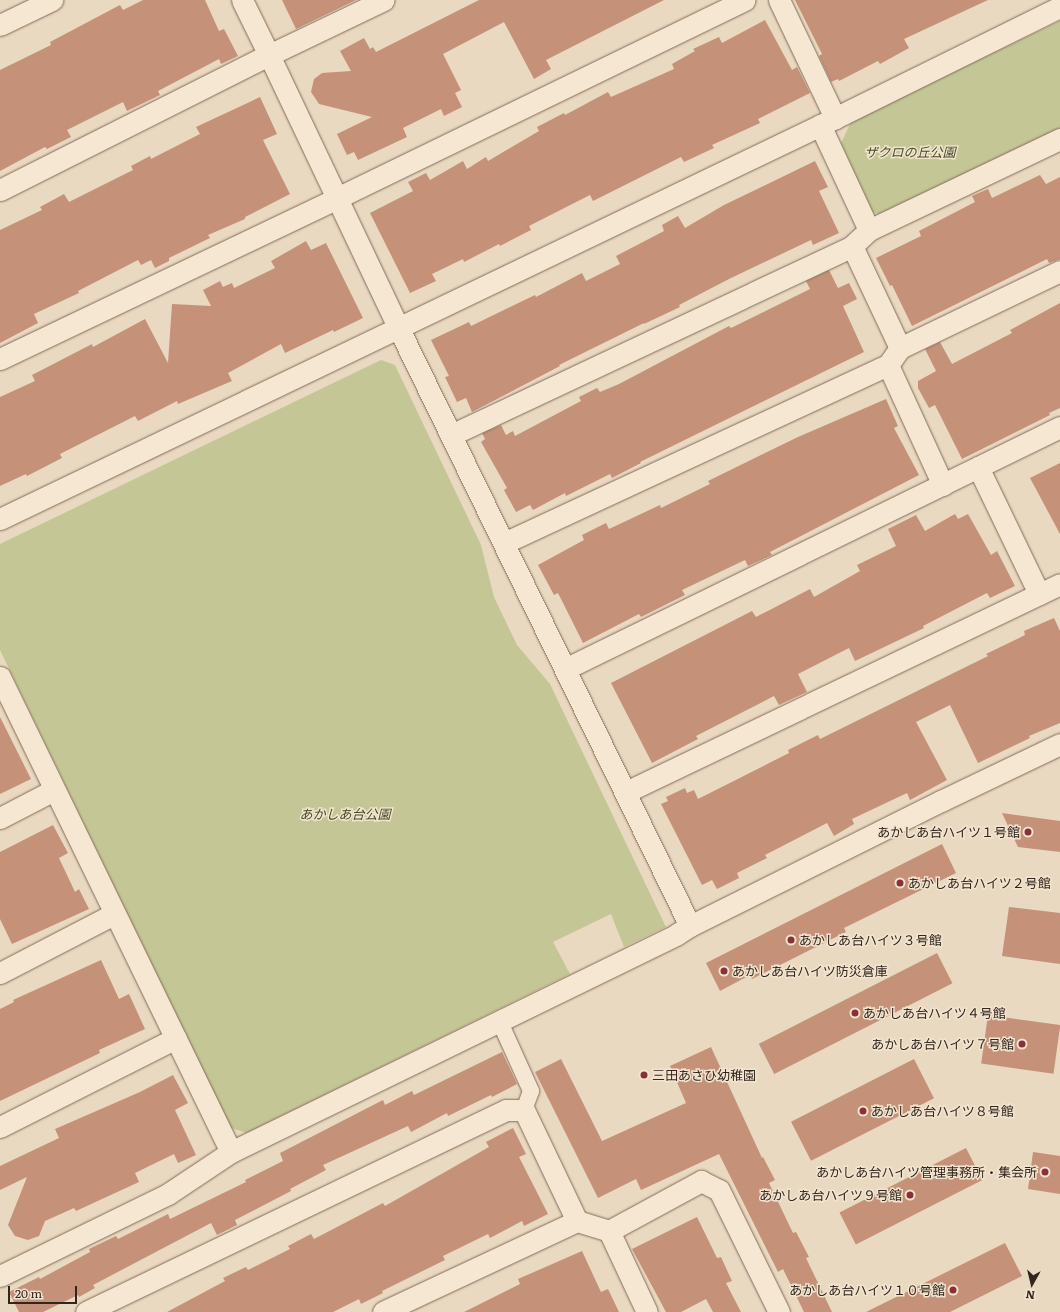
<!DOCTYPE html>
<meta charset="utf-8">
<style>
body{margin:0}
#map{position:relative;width:1060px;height:1312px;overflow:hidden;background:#e9d9c0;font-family:Literata,"Noto Sans JP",serif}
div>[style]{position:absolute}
.green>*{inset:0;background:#c5c695}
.building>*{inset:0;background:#c59179;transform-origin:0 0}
.roads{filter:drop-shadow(0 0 1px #816a59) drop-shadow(0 0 1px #816a59)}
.pedestrian>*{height:16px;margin:-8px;padding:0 8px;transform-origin:8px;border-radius:8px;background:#f5e7d2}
.minor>*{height:21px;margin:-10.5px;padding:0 10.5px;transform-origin:10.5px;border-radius:10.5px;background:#f5e7d2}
.dots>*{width:11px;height:11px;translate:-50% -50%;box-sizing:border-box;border:2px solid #f2e4cf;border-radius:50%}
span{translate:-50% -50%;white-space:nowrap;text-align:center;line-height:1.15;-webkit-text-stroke:3px #f2e4cf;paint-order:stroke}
.park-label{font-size:13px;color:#464c25;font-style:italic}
.poi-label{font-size:13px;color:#32251d}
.right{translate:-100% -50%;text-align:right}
.left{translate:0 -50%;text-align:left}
.north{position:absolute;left:1012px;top:1264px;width:40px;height:40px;-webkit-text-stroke:3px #f2e4cf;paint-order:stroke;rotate:188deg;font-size:11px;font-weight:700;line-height:16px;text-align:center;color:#32251d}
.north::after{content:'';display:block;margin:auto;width:14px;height:18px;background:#32251d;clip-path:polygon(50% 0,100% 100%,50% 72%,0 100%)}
.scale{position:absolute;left:8px;top:1286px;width:69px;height:18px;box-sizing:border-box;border:2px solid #32251d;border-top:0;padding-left:5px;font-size:12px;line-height:14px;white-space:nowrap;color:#32251d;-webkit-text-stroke:3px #f2e4cf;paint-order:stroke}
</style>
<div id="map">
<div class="green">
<i style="clip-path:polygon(1060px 21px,1060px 139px,894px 219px,873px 212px,841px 143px,852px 120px)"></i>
<i style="clip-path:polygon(381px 360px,395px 365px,481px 545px,494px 597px,517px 645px,550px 684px,666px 927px,624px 947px,611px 914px,553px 942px,570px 974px,247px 1133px,231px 1128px,0 650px,0 544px)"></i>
</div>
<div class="building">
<i style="clip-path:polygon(143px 0,205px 0,219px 31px,224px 29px,238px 56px,221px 64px,219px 59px,158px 91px,160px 95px,127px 111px,123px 102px,67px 130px,71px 137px,47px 149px,45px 147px,0 171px,0 70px,51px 45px,50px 42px,120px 5px,123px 10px)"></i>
<i style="clip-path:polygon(282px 0,356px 0,296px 29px)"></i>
<i style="clip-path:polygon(479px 0,664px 0,546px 60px,551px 69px,534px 79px,504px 22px,443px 54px,461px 90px,455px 93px,462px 107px,444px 116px,441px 109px,403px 128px,407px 137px,358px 160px,354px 152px,347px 155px,337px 134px,372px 117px,319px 104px,311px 92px,314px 79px,322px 73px,351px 71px,340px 51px,364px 38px,370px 49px,373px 47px,376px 52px)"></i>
<i style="clip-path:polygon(795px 0,988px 0,904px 39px,909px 48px,880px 64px,878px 61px,839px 81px,838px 79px,831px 82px,819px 56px,822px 54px)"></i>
<i style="clip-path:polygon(765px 20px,792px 70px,797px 67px,810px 93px,758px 119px,760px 123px,712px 145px,714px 148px,684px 162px,681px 157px,593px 201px,590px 195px,529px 226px,531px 230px,500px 246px,499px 244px,464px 262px,463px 259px,432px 274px,436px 281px,410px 293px,370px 213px,413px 191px,408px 182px,426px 173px,430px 180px,463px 161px,467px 169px,486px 157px,488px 161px,539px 131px,537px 127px,564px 113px,565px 115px,608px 92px,611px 97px,674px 69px,672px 64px,695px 51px,693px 49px,719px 37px,722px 43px)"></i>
<i style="clip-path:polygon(260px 97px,277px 134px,263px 140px,290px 194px,245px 217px,245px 219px,208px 235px,210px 238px,169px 258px,169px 261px,155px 268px,151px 260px,141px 265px,138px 260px,78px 291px,79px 293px,34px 314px,38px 323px,0 343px,0 230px,42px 210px,40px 207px,64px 194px,69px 202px,133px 170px,131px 166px,150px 156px,151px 159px,200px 134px,196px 127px)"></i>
<i style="clip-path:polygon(815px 161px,828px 187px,819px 191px,839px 233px,813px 245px,811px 240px,729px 279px,679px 305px,680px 307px,644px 324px,644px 323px,559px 365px,560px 366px,472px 412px,466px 398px,457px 402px,445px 377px,449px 376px,431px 340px,469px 322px,471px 326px,535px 295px,536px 297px,582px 273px,586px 281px,620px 264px,616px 256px,664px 231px,662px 225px,678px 216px,685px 228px,724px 205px)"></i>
<i style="clip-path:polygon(1040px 175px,1046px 184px,1060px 177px,1060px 259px,1049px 263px,1047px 259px,912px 326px,892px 285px,890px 286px,876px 258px,921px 236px,919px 231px,975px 202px,972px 196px,988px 189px,992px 198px)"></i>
<i style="clip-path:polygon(306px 241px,311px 250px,326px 243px,363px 318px,334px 332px,333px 330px,285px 353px,281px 344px,228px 373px,232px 381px,178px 404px,177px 401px,138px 421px,135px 416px,60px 454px,62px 458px,27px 476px,26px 474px,0 486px,0 397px,35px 381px,32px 375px,92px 344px,93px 347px,145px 319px,168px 363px,172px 304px,211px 306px,203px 290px,220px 281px,223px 287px,232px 283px,234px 288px,275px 268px,271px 261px)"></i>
<i style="clip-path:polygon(829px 270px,838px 288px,849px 283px,857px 299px,843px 306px,864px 352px,640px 462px,641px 463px,612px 478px,610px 474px,566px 496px,565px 493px,533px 510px,530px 505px,516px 512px,504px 490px,507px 488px,481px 442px,485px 439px,482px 433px,501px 425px,506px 435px,513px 431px,515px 436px,581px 401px,579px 397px,597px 388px,600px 392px,619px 384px,729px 326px,731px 328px,810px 289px,806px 281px)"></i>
<i style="clip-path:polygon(1060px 303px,1060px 408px,1049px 413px,1050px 415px,962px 459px,935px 405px,929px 408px,918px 388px,918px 381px,936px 371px,925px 349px,940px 342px,952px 364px,1012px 333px,1010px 330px)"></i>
<i style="clip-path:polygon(886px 399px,898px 426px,894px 428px,919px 475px,770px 552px,772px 555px,748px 566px,745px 560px,682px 590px,685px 595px,641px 617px,639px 614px,583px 643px,558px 593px,554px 595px,538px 565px,584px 540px,582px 535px,606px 523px,609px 529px,660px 505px,661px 508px,710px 484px,708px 481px,798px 437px)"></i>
<i style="clip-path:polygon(1060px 463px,1060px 534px,1030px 478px)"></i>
<i style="clip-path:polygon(955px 514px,958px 519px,968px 514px,991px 555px,997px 551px,1015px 586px,990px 598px,987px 593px,923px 626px,924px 628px,855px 661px,849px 648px,798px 674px,807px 692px,779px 705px,774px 696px,696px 736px,698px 739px,652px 763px,611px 683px,752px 611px,756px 617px,810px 589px,814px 597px,860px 571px,857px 565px,896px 546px,888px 529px,916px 515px,925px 531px)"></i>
<i style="clip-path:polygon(1054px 618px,1060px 631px,1060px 723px,1029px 736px,1030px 738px,978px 763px,950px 705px,916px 722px,947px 780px,910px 800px,907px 793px,852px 819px,854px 824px,834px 836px,827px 823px,765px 855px,767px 858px,737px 873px,739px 878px,717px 889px,712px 880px,702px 885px,661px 804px,668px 801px,666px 797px,685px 788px,687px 793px,694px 790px,698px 799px,789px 753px,788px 750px,818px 735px,820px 739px,988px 656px,986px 654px,1025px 635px,1024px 631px)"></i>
<i style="clip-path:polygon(0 717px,31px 779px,0 794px)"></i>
<i style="clip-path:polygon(1002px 813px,1060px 821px,1060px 852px,1018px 847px)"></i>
<i style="clip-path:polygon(53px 825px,68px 853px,59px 858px,75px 892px,79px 889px,89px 909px,12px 944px,0 919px,0 852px)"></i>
<i style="clip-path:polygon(942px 844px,956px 873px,844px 928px,846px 932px,752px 979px,750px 975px,720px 991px,706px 963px)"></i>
<i style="clip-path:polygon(1009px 907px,1060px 913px,1060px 964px,1002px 956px)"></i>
<i style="left:937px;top:953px;width:34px;height:200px;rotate:63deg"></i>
<i style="clip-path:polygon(101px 960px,119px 999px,129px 994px,145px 1029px,99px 1050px,100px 1053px,0 1101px,0 1009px,14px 1002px,13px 1000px)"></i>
<i style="left:988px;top:1015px;width:73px;height:49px;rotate:8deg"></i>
<i style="clip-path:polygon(711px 1047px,762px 1158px,763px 1157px,775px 1180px,769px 1183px,793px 1233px,796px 1232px,809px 1257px,806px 1258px,832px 1312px,804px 1312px,783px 1269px,778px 1272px,719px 1154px,641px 1190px,636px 1179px,598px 1198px,535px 1072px,561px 1059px,602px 1141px,686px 1103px,670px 1066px)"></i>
<i style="clip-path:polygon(502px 1052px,517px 1084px,492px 1097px,491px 1095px,448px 1116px,447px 1113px,411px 1132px,408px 1126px,323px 1165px,326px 1170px,290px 1189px,291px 1191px,235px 1220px,237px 1225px,217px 1235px,211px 1223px,93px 1285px,95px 1288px,79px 1297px,78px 1295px,43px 1312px,19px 1312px,9px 1292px,39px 1277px,40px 1279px,90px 1252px,89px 1249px,116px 1236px,118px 1239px,168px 1214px,170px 1219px,246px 1182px,245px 1180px,283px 1161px,280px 1153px,383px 1100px,385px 1105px,412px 1091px,414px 1095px)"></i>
<i style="left:914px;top:1059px;width:44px;height:138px;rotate:63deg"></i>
<i style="clip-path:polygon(173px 1075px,188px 1103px,175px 1110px,196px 1155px,178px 1163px,174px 1154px,135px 1173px,139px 1182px,76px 1211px,74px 1208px,45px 1221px,39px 1236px,28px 1240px,15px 1236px,8px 1225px,27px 1177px,0 1190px,0 1166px,59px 1138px,55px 1129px,140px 1092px)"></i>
<i style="clip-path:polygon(513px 1128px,526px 1154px,519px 1157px,548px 1214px,524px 1226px,522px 1221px,490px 1238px,488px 1234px,443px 1256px,445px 1260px,382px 1291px,383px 1293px,361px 1304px,359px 1299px,333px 1312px,167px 1312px,225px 1281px,223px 1278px,246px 1267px,248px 1270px,290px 1249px,288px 1246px,311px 1234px,314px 1239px,383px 1203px,385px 1206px,489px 1147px,486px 1142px)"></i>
<i style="left:966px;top:1148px;width:36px;height:142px;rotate:63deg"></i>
<i style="clip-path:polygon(1033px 1152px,1060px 1156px,1060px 1194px,1028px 1189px)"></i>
<i style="clip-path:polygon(697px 1217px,717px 1258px,721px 1257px,732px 1281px,726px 1283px,741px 1312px,713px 1312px,706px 1299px,681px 1312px,666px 1312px,632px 1249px)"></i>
<i style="clip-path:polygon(1005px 1243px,1022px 1276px,950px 1312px,866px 1312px)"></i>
<i style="clip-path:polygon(582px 1251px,601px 1292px,608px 1289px,619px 1312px,464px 1312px,520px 1284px,518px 1279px)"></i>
</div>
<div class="roads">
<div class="pedestrian">
<i style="left:499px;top:1020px;width:78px;rotate:65.7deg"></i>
<i style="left:531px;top:1091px;width:20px;rotate:110deg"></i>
</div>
<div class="minor">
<i style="left:242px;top:0;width:61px;rotate:63.9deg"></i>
<i style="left:269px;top:55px;width:301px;rotate:64.6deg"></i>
<i style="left:398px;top:327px;width:666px;rotate:64.01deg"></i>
<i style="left:779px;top:0;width:131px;rotate:64.6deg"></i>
<i style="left:0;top:25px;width:58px;rotate:-25.7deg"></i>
<i style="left:820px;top:125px;width:116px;rotate:65deg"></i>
<i style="left:0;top:190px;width:301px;rotate:-26.7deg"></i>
<i style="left:269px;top:55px;width:127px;rotate:-25.6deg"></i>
<i style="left:852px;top:246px;width:113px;rotate:64.8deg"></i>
<i style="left:0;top:359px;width:373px;rotate:-25.5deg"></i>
<i style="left:337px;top:198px;width:453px;rotate:-25.9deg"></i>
<i style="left:888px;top:365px;width:132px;rotate:65.4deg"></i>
<i style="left:451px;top:435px;width:443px;rotate:-25.2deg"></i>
<i style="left:852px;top:246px;width:23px;rotate:-43deg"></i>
<i style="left:869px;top:230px;width:212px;rotate:-25.5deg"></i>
<i style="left:978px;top:467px;width:141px;rotate:64.3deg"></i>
<i style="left:0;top:519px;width:926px;rotate:-25.65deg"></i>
<i style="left:835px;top:118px;width:251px;rotate:-26.3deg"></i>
<i style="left:504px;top:543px;width:423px;rotate:-24.9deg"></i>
<i style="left:888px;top:365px;width:21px;rotate:-55deg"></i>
<i style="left:900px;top:348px;width:178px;rotate:-25.7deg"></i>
<i style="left:565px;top:669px;width:551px;rotate:-26.05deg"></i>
<i style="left:0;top:677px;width:528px;rotate:64.07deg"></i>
<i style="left:626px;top:792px;width:481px;rotate:-25.6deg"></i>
<i style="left:0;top:818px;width:61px;rotate:-27.4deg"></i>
<i style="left:0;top:973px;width:128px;rotate:-27.4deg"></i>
<i style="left:0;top:1127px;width:197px;rotate:-26.8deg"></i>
<i style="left:577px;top:1221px;width:34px;rotate:17deg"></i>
<i style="left:609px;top:1231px;width:105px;rotate:-28.5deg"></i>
<i style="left:701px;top:1181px;width:20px;rotate:27deg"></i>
<i style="left:719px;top:1190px;width:136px;rotate:63.8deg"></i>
<i style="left:609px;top:1231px;width:89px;rotate:64.9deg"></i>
<i style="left:0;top:1276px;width:187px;rotate:-26deg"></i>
<i style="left:168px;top:1194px;width:76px;rotate:-33.7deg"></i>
<i style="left:231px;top:1152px;width:496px;rotate:-26deg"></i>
<i style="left:677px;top:934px;width:15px;rotate:-32deg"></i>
<i style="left:690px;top:926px;width:280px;rotate:-26.5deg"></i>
<i style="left:941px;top:801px;width:132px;rotate:-25.6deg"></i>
<i style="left:86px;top:1312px;width:466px;rotate:-25.7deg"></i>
<i style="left:506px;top:1110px;width:18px"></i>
<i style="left:524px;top:1110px;width:123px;rotate:64.5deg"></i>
<i style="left:577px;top:1221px;width:214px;rotate:154.9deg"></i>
</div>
</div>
<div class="dots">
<i style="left:1028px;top:832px;background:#8b2f38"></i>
<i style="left:900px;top:883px;background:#8b2f38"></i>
<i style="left:791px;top:940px;background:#8b2f38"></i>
<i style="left:724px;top:971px;background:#8b2f38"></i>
<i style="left:855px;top:1013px;background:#8b2f38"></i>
<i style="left:1022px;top:1044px;background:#8b2f38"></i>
<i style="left:644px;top:1075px;background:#8b2f38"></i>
<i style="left:863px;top:1111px;background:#8b2f38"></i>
<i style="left:1045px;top:1172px;background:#8b2f38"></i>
<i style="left:910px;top:1195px;background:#8b2f38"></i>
<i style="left:953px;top:1290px;background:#8b2f38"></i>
</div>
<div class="park-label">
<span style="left:910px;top:152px">ザクロの丘公園</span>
<span style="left:345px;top:814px">あかしあ台公園</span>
</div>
<div class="poi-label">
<span class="right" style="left:1020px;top:832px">あかしあ台ハイツ１号館</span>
<span class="left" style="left:908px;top:883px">あかしあ台ハイツ２号館</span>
<span class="left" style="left:799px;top:940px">あかしあ台ハイツ３号館</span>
<span class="left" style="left:732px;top:971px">あかしあ台ハイツ防災倉庫</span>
<span class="left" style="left:863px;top:1013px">あかしあ台ハイツ４号館</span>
<span class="right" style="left:1014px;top:1044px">あかしあ台ハイツ７号館</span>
<span class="left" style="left:652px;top:1075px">三田あさひ幼稚園</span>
<span class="left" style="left:871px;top:1111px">あかしあ台ハイツ８号館</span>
<span class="right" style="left:1037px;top:1172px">あかしあ台ハイツ管理事務所・集会所</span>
<span class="right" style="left:902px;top:1195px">あかしあ台ハイツ９号館</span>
<span class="right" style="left:945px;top:1290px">あかしあ台ハイツ１０号館</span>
</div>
<div class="north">N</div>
<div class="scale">20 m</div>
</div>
